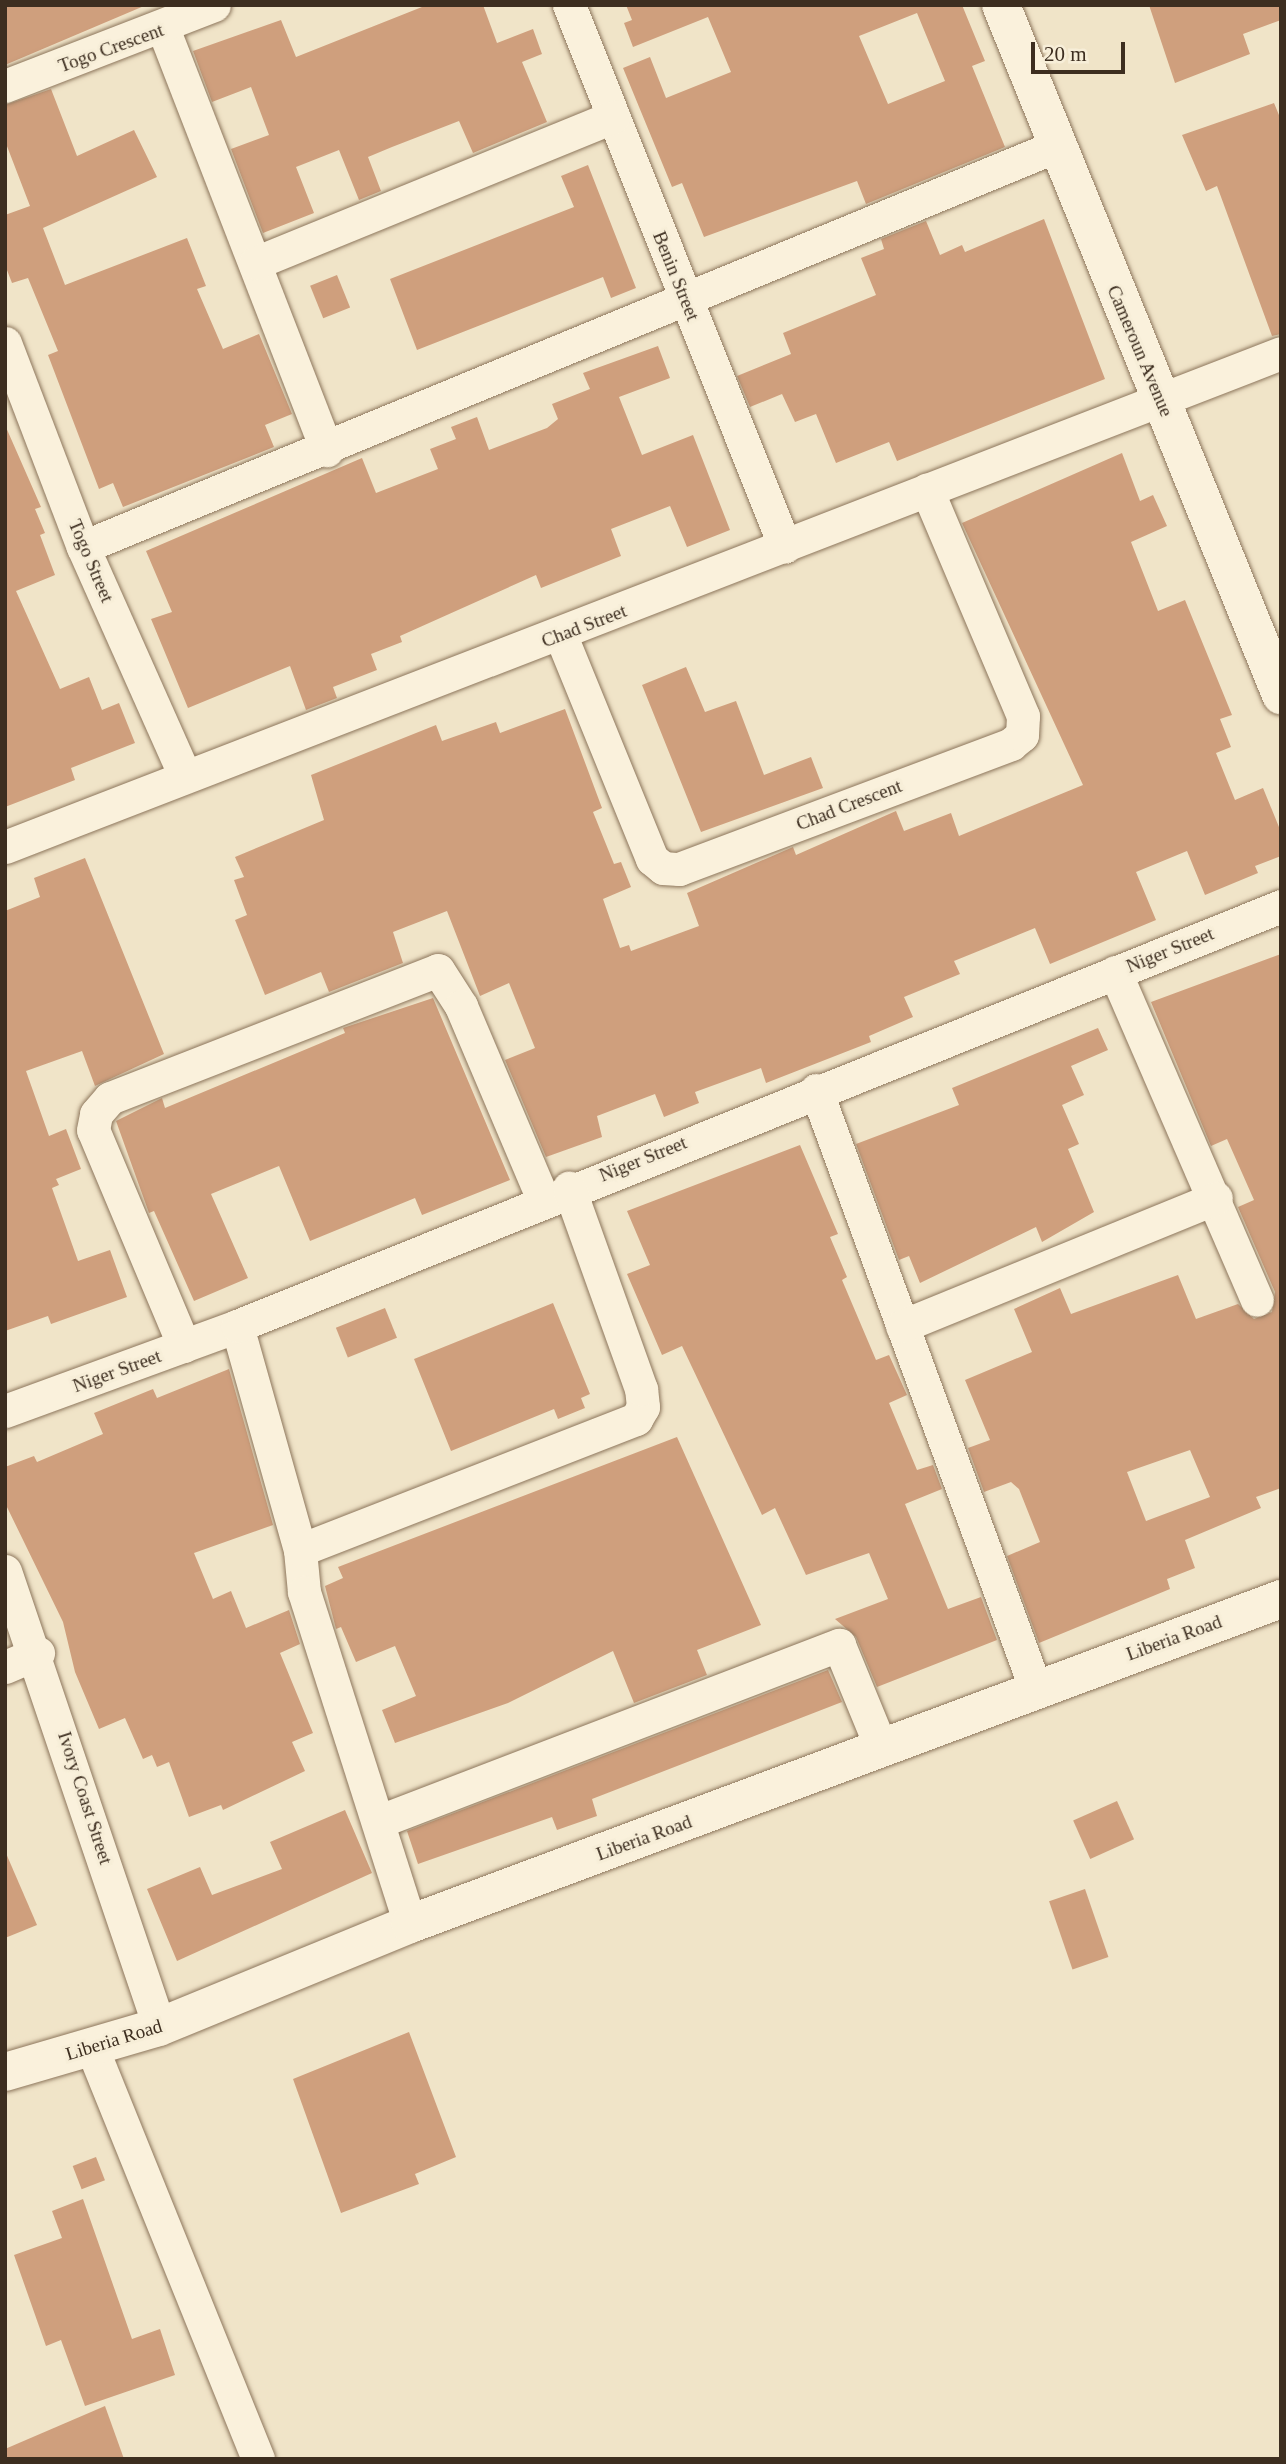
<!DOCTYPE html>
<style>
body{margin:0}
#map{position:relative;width:1286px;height:2464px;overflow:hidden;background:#f0e4c8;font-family:"Times New Roman",serif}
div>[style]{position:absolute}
.building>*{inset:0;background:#cf9f7d;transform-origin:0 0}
.roads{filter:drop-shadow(0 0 2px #8d765c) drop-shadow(0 0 2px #8d765c)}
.street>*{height:33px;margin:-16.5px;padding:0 16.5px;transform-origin:16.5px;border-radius:16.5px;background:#faf1dc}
.secondary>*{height:38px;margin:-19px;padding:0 19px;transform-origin:19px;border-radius:19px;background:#faf1dc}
span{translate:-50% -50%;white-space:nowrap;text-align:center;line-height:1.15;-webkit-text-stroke:6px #f7eed8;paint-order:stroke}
.street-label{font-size:19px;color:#3d2e20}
.frame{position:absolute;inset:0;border:7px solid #3d2e20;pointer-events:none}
.scale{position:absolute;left:1031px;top:42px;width:94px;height:32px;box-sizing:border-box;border:4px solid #3d2e20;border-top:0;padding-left:9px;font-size:21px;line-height:24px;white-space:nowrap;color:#3d2e20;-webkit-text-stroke:5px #f7eed8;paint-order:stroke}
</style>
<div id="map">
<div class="building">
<i style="clip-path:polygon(5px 5px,144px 5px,144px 6px,5px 65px)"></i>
<i style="clip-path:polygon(427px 5px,483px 5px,497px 43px,533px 29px,542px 54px,522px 62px,547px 122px,473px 153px,459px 121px,392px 147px,368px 157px,381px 191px,359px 200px,339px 150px,296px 167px,314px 213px,263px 233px,231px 149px,269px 135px,251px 87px,212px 102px,193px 51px,281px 20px,296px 57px)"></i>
<i style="clip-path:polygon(evenodd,626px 5px,962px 5px,985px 61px,972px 66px,1005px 147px,866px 204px,857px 181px,704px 237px,682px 183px,672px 187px,623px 68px,650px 57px,666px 98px,731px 72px,708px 17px,633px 47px,624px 23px,632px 20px,626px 5px,917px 13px,945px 81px,888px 104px,859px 36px,917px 13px)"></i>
<i style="clip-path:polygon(1149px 5px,1281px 5px,1281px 20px,1243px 34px,1250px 54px,1175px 83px)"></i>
<i style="clip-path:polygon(51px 89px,77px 156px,134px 130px,157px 177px,43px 228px,65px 285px,187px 238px,206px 286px,197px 289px,223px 349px,259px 334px,292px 414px,265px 425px,274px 447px,123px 507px,113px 483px,99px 489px,48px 355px,58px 351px,28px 278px,12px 283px,5px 265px,5px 215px,30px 206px,5px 141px,5px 105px)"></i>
<i style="clip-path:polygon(1274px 103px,1281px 120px,1281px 334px,1272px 336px,1217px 186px,1206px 191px,1182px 135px)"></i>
<i style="clip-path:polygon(588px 165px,636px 288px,611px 298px,603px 277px,417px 350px,390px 279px,574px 207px,561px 176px)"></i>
<i style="clip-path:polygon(1044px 219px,1105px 379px,897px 461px,889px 442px,836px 463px,816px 414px,795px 422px,782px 394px,750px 407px,737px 376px,791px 354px,783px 333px,876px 295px,861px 258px,884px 249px,881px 239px,926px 221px,940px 255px,962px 245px,965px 252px)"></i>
<i style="left:337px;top:275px;width:35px;height:29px;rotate:68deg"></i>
<i style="clip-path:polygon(658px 346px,670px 378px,619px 397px,642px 455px,693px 435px,730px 530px,687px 547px,670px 506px,611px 529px,621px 556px,541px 588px,536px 575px,400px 636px,402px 642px,371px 654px,377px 670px,333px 687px,337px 698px,306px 710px,290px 666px,188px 708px,151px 619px,172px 612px,146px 551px,362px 458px,376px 493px,438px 469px,430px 449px,456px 439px,451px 427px,477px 417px,489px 450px,547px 428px,558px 419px,552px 404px,590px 389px,583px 373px)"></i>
<i style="clip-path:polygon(5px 425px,41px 507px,35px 509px,45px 533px,40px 535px,55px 575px,16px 591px,60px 689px,89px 677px,102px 710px,119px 703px,135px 743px,71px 768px,75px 780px,5px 807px)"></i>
<i style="clip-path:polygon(1122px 453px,1140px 501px,1153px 495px,1167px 526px,1131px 542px,1158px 611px,1185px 600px,1232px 715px,1220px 719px,1231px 747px,1216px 753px,1235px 800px,1263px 788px,1281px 832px,1281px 856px,1255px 866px,1258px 873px,1205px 895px,1187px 851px,1136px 872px,1156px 920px,1050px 964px,1035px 928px,954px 961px,960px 974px,904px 997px,913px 1017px,869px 1036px,871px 1042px,766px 1083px,761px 1068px,695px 1092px,699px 1103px,664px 1117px,655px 1094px,597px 1116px,602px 1137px,546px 1157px,505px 1060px,535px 1048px,509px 983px,480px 996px,447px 911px,393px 932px,403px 963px,329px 992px,321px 972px,265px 995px,235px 920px,247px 915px,234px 880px,244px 877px,235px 857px,324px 820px,311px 775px,436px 725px,442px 741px,496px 722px,500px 733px,565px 709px,602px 808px,593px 812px,614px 864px,621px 862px,631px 887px,603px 899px,620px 948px,629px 945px,631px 951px,699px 926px,687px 893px,793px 847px,796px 855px,896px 811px,904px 831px,951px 813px,959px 836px,1083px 785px,962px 523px)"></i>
<i style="clip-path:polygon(686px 667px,705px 712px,736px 701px,764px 775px,811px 757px,823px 788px,701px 832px,642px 685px)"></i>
<i style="clip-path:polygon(85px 858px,164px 1054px,95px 1086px,82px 1051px,26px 1071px,49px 1136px,66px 1129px,81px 1169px,56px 1179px,59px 1185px,52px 1188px,78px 1261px,110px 1250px,127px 1297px,51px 1324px,48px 1316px,5px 1331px,5px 911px,40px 897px,34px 878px)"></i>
<i style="clip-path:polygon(evenodd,1281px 954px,1281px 1488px,1256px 1497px,1261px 1508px,1185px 1540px,1195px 1568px,1167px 1579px,1170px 1589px,1039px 1643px,1007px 1556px,1040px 1542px,1019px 1489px,1011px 1482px,984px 1492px,968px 1448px,990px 1440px,965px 1380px,1032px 1352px,1014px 1309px,1060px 1288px,1071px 1314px,1178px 1275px,1196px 1319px,1238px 1304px,1254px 1319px,1272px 1312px,1275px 1292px,1238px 1207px,1254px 1200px,1227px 1139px,1211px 1146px,1151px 1002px,1281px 954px,1190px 1450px,1210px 1497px,1146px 1521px,1127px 1472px,1190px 1450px)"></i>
<i style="clip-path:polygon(433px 998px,510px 1180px,422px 1215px,415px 1198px,310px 1241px,279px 1166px,211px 1194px,248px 1278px,194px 1301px,154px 1211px,149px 1213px,116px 1121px,162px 1098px,165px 1108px,345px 1033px,343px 1028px)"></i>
<i style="clip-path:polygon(1098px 1028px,1108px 1050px,1071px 1066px,1084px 1095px,1062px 1105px,1079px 1144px,1068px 1149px,1094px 1212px,1042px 1242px,1036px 1227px,920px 1283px,909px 1256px,899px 1260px,856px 1144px,959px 1105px,952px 1088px)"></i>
<i style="clip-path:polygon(800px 1145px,838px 1234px,830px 1237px,847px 1277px,842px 1280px,876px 1360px,889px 1355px,907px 1395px,889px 1403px,917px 1470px,933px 1465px,942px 1489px,905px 1504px,948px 1609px,981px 1597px,997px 1640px,877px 1687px,856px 1637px,835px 1619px,888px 1599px,869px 1553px,806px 1575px,775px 1508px,762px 1515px,682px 1346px,662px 1355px,627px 1274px,650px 1265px,627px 1211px)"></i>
<i style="clip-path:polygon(553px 1303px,590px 1394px,581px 1398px,585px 1408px,558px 1419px,554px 1409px,451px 1451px,414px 1359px)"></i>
<i style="left:385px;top:1308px;width:32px;height:53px;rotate:68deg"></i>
<i style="clip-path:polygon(229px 1369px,273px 1525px,194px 1553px,213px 1599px,231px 1591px,246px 1628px,289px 1610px,300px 1644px,280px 1653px,313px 1733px,292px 1742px,305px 1771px,223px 1810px,221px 1805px,189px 1817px,169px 1762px,157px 1767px,152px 1755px,143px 1759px,125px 1718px,99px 1729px,75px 1672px,63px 1622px,5px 1503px,5px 1467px,34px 1456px,37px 1462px,103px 1434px,94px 1413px,153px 1389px,157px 1398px)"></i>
<i style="clip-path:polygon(677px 1437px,761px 1625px,697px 1650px,707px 1675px,634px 1703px,613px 1651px,508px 1703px,395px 1743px,382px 1710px,416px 1696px,395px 1646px,356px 1662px,341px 1627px,336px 1629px,325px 1586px,343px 1578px,338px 1567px)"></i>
<i style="clip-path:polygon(828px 1670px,842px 1702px,592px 1799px,597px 1816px,557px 1830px,552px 1817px,418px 1864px,407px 1831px)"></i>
<i style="left:1117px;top:1801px;width:42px;height:48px;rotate:66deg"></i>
<i style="clip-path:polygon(345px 1810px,372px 1873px,177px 1961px,147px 1889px,200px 1867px,212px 1895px,282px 1869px,270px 1842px)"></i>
<i style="clip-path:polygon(5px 1851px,37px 1925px,5px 1938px)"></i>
<i style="left:1085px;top:1889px;width:72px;height:38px;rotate:71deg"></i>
<i style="clip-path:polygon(409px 2032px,456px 2157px,415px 2174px,419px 2184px,341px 2213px,293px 2079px)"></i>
<i style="left:96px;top:2157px;width:25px;height:25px;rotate:69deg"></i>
<i style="clip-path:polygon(83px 2199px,132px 2339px,160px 2329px,175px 2375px,85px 2406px,61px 2340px,46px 2346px,14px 2255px,62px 2238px,52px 2211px)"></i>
<i style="clip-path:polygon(105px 2406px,124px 2459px,5px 2459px,5px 2449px)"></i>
</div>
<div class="roads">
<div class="street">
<i style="left:569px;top:5px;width:583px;rotate:68.27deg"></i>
<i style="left:163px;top:28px;width:453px;rotate:68.8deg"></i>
<i style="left:5px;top:86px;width:224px;rotate:-21.2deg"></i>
<i style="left:255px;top:263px;width:387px;rotate:-22.2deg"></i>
<i style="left:5px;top:343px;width:218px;rotate:69.1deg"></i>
<i style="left:83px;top:547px;width:251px;rotate:66deg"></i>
<i style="left:83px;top:547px;width:1050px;rotate:-22.39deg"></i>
<i style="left:561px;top:636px;width:241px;rotate:67.8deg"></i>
<i style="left:652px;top:859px;width:14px;rotate:39deg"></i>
<i style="left:663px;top:868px;width:16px;rotate:4deg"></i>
<i style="left:679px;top:869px;width:355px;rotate:-20.6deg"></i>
<i style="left:1011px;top:744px;width:14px;rotate:-39deg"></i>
<i style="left:1022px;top:735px;width:19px;rotate:-87deg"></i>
<i style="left:1023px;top:716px;width:246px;rotate:-113deg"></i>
<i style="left:5px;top:847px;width:1368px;rotate:-21.16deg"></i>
<i style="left:1115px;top:972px;width:357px;rotate:66.6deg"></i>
<i style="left:816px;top:1090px;width:639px;rotate:69.86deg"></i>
<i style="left:237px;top:1326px;width:233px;rotate:74.3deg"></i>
<i style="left:300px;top:1550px;width:42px;rotate:84.6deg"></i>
<i style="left:304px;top:1592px;width:349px;rotate:72.3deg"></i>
<i style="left:902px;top:1326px;width:339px;rotate:-22.2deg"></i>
<i style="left:184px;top:1346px;width:234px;rotate:-112.8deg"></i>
<i style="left:93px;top:1130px;width:16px;rotate:-79deg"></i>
<i style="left:96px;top:1114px;width:21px;rotate:-49deg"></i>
<i style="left:110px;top:1098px;width:352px;rotate:-21.3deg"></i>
<i style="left:438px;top:970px;width:43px;rotate:57.4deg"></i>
<i style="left:461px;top:1006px;width:210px;rotate:67deg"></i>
<i style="left:5px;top:1411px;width:247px;rotate:-20.1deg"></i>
<i style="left:237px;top:1326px;width:1125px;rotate:-21.91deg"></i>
<i style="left:300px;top:1550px;width:361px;rotate:-21.3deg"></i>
<i style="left:636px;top:1419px;width:14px;rotate:-60deg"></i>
<i style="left:643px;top:1407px;width:18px;rotate:-96deg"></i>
<i style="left:641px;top:1389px;width:214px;rotate:-109.7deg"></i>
<i style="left:5px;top:1571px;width:481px;rotate:71.3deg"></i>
<i style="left:5px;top:1667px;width:36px;rotate:-23deg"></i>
<i style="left:380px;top:1821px;width:492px;rotate:-21deg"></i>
<i style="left:839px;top:1645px;width:113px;rotate:67.7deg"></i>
<i style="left:92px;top:2048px;width:443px;rotate:68deg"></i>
</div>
<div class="secondary">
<i style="left:1001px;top:5px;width:745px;rotate:67.91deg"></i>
<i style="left:5px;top:2072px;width:160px;rotate:-16.3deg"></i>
<i style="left:159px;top:2027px;width:271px;rotate:-22.3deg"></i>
<i style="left:410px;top:1924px;width:930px;rotate:-20.46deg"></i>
</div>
</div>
<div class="street-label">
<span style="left:111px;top:48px;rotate:-20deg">Togo Crescent</span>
<span style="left:676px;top:276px;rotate:68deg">Benin Street</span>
<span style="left:1140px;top:351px;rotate:67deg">Cameroun Avenue</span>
<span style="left:91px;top:561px;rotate:67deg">Togo Street</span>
<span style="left:584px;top:626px;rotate:-21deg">Chad Street</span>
<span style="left:849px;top:805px;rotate:-21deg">Chad Crescent</span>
<span style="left:1170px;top:950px;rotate:-22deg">Niger Street</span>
<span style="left:643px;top:1159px;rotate:-22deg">Niger Street</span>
<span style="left:117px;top:1371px;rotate:-20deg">Niger Street</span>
<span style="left:1174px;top:1638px;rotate:-20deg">Liberia Road</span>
<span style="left:85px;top:1798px;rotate:72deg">Ivory Coast Street</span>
<span style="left:644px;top:1838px;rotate:-20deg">Liberia Road</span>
<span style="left:114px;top:2040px;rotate:-17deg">Liberia Road</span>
</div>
<div class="frame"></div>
<div class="scale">20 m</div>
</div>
